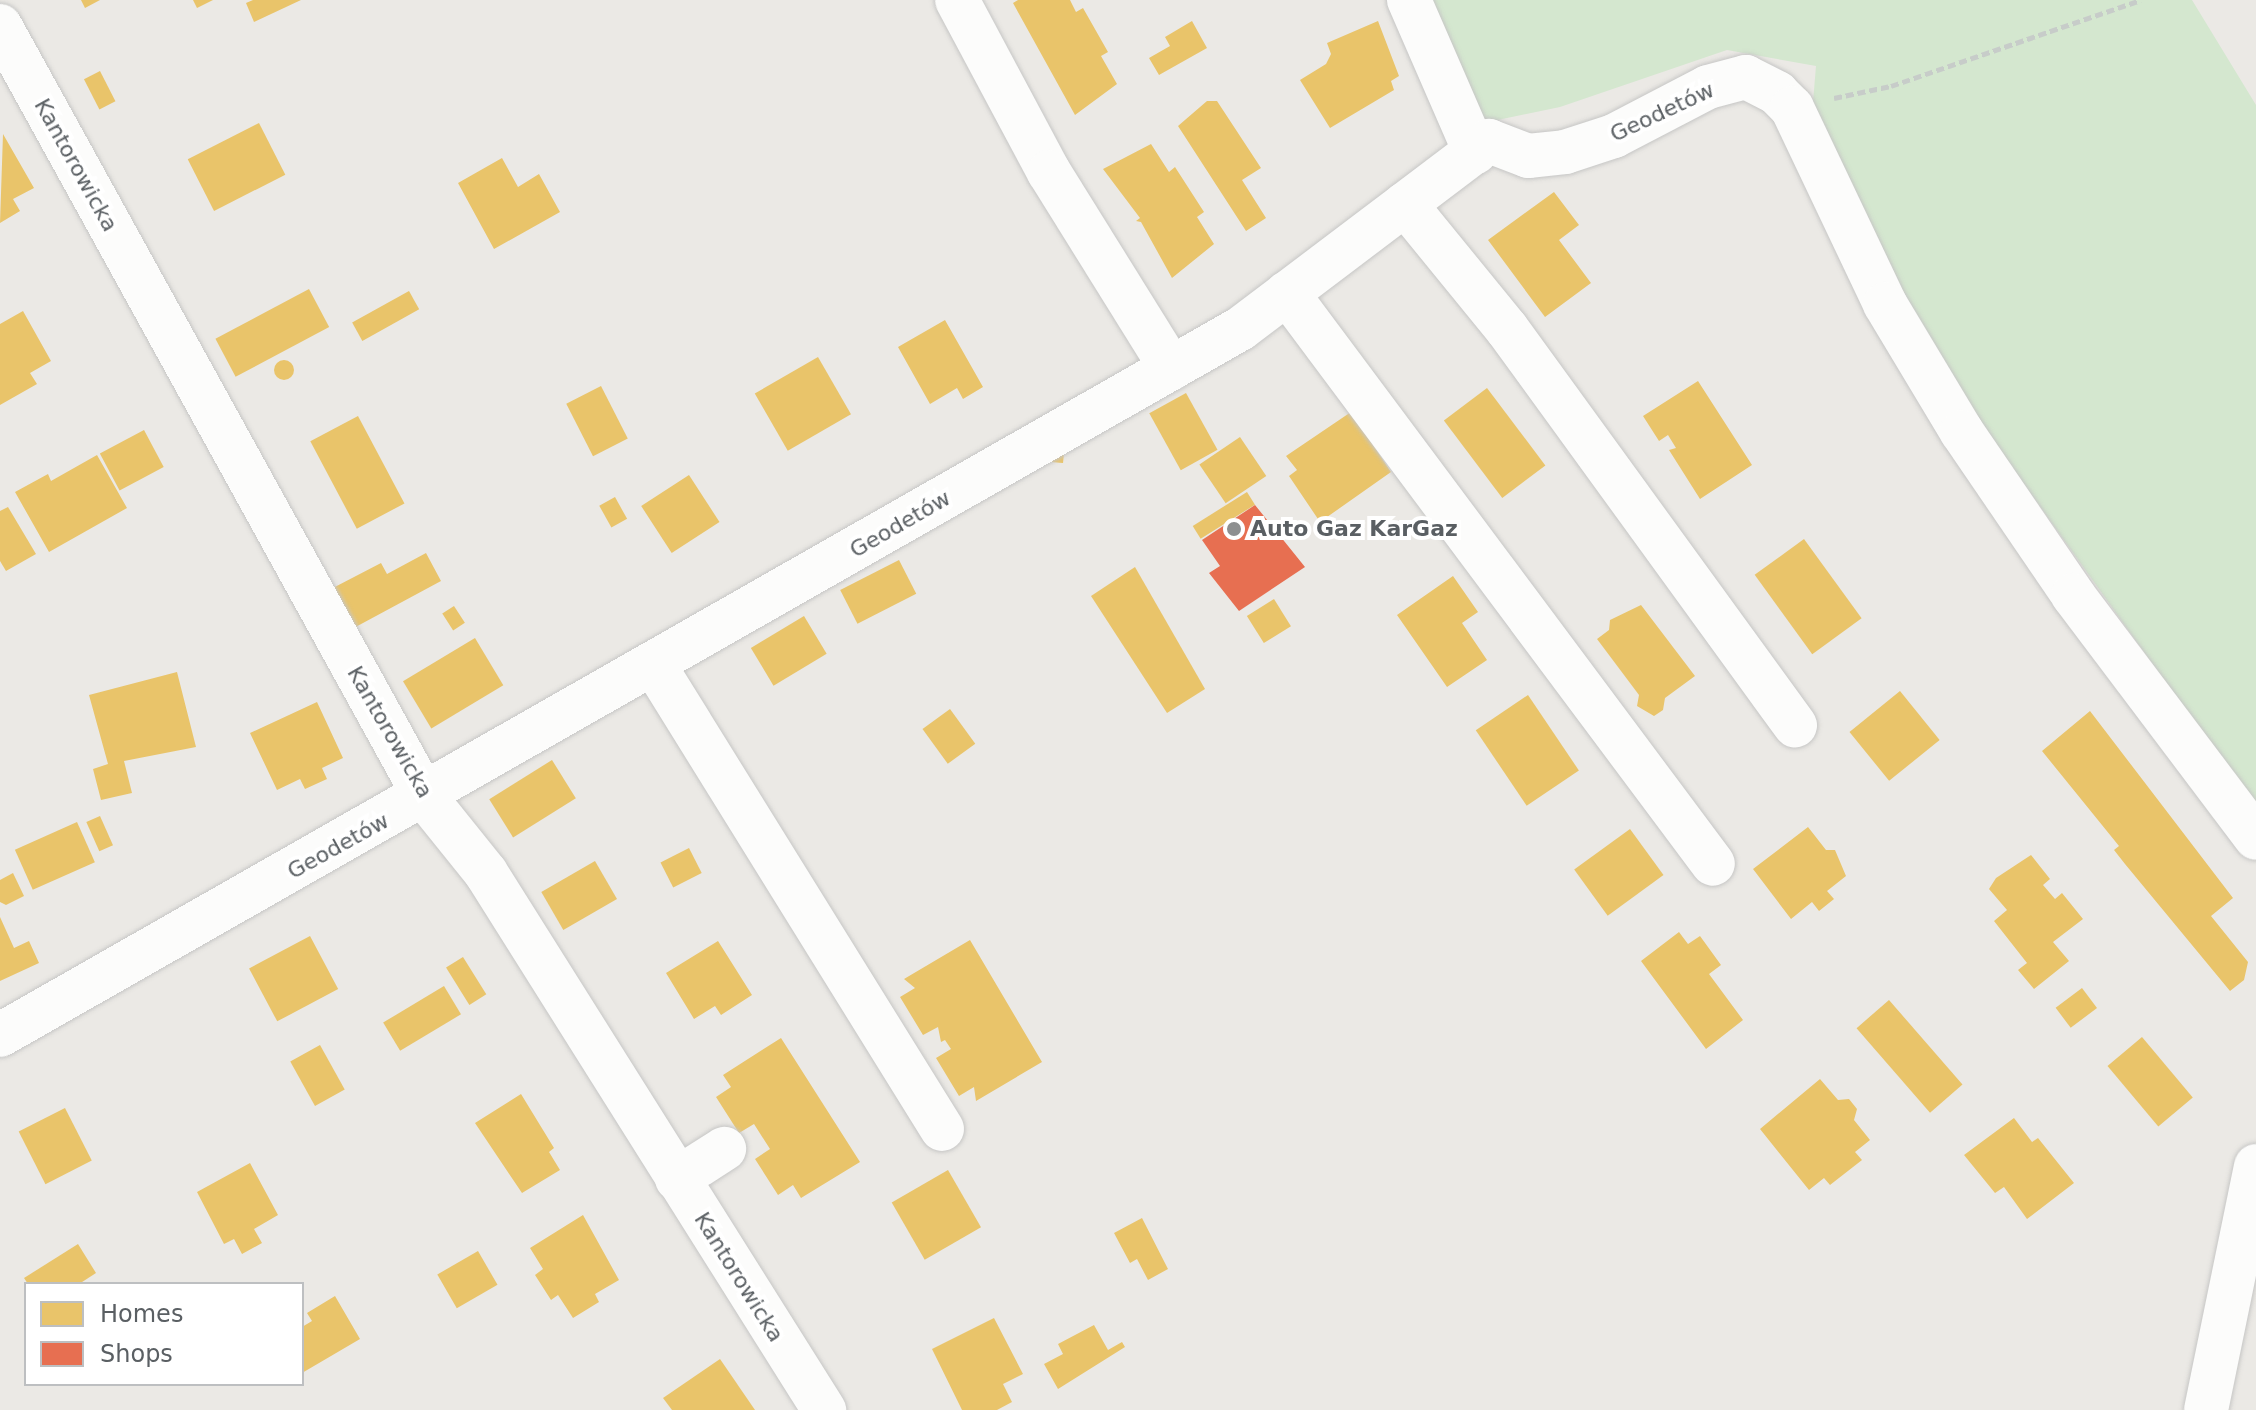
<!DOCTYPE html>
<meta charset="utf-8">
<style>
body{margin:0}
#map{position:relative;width:2256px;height:1410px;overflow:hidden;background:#ebe9e5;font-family:"DejaVu Sans",sans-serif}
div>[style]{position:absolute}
.green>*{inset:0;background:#d4e7cf}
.homes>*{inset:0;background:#e9c46a;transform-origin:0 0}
.round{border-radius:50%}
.shops>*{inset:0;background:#e76f51}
.path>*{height:5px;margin-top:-2.5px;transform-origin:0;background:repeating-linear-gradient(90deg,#c7ccc9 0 8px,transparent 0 12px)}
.roads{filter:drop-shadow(0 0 2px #c6c6c5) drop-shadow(0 0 2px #c6c6c5)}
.minor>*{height:44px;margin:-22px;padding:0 22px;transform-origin:22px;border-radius:22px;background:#fcfcfb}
.dots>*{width:22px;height:22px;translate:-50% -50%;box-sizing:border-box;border:4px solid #fff;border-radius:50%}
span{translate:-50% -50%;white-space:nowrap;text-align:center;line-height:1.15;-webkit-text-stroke:8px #fff;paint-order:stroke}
.street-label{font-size:22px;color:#5a5f63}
.poi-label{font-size:22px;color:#5a5f63;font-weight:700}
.left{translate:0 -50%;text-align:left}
.legend{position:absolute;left:24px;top:1282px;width:280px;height:104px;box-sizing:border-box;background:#fff;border:2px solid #bdbfc1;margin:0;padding:10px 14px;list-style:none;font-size:24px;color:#5a5f63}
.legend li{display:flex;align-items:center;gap:16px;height:40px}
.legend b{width:40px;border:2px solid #bdbfc1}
</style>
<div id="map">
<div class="green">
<i style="clip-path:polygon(1419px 0,2192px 0,2256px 105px,2256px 809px,1929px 351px,1811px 126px,1816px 66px,1727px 50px,1560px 107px,1474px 125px)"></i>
</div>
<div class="homes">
<i style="clip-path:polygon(81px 0,100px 0,85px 8px)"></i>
<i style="clip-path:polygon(193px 0,213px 0,197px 8px)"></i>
<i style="clip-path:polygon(253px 0,301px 0,254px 22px,246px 3px)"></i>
<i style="clip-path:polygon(1018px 0,1070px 0,1076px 12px,1083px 8px,1108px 52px,1101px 56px,1117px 84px,1075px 115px,1013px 3px)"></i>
<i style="clip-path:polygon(1192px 21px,1207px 48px,1159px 75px,1149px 58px,1170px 46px,1165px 37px)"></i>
<i style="clip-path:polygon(1378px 21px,1399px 76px,1391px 81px,1394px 90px,1330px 128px,1300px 80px,1326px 64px,1331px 54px,1327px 43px)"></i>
<i style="left:100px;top:71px;width:34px;height:18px;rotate:63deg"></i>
<i style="clip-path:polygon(1207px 101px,1217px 101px,1261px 168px,1242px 180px,1266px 218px,1246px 231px,1178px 126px)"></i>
<i style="left:259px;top:123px;width:58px;height:80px;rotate:63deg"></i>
<i style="clip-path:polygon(3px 134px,34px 188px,13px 199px,20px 211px,0 223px)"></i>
<i style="clip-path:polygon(1151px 144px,1169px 172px,1175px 167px,1204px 212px,1197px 217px,1214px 244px,1172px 278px,1141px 222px,1136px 221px,1140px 218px,1103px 169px)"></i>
<i style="clip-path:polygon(502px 158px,518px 187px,539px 174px,560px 212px,494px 249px,458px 183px)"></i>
<i style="clip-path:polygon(1554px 192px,1579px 225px,1559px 240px,1591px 283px,1545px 317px,1488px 240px)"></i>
<i style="left:309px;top:289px;width:43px;height:106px;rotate:62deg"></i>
<i style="left:409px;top:291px;width:21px;height:65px;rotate:61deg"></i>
<i style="clip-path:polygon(23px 311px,51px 361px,30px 373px,37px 384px,0 405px,0 324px)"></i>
<i style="clip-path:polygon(945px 320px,983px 387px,963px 399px,957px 388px,930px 404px,898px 347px)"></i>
<i style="left:818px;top:357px;width:66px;height:73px;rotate:60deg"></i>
<i class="round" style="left:274px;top:360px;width:20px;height:20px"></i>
<i style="clip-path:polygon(1698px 381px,1752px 465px,1700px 499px,1669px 450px,1676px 448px,1668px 435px,1659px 441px,1643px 416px)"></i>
<i style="left:601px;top:386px;width:59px;height:39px;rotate:63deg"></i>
<i style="left:1487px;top:388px;width:97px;height:54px;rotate:53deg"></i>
<i style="left:1186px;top:393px;width:65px;height:42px;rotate:61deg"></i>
<i style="clip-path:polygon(1351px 412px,1391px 472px,1320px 522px,1289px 476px,1297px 470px,1286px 456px)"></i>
<i style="left:358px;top:416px;width:99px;height:54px;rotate:62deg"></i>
<i style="left:144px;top:430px;width:42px;height:50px;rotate:62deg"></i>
<i style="left:1240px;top:437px;width:47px;height:49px;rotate:56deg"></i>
<i style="clip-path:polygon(1064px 453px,1063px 463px,1051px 462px,1050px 454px)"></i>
<i style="clip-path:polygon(97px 455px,127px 508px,49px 552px,15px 492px,48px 474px,51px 481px)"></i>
<i style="left:689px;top:475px;width:56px;height:57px;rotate:57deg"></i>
<i style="left:1247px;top:492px;width:15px;height:64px;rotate:58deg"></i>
<i style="left:615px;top:497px;width:25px;height:18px;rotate:61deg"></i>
<i style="clip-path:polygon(8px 507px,36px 554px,6px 571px,0 561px,0 511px)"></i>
<i style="left:1804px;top:539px;width:98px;height:61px;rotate:54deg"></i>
<i style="clip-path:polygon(426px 553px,441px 581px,350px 630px,329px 590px,381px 563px,387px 574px)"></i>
<i style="left:899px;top:560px;width:38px;height:66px;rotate:63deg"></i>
<i style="clip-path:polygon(1135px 567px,1205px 689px,1167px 713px,1091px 596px)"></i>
<i style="clip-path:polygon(1453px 576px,1478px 612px,1462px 623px,1487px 660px,1447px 687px,1397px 615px)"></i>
<i style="left:1274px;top:599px;width:32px;height:32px;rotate:58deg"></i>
<i style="clip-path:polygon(1641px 605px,1695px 676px,1665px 698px,1663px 710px,1654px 716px,1637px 706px,1639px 695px,1597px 639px,1609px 630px,1610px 620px)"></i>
<i style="left:454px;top:606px;width:20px;height:14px;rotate:57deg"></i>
<i style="left:804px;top:616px;width:44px;height:62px;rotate:59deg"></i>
<i style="left:475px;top:638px;width:55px;height:84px;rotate:59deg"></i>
<i style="clip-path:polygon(177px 672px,196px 747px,124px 761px,132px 793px,101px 800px,93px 769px,108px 764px,89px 695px)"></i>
<i style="left:1900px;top:691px;width:63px;height:65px;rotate:51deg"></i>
<i style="left:1528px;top:695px;width:91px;height:63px;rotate:56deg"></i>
<i style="clip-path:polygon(317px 702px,343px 758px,322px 768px,327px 779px,305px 789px,300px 779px,277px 790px,250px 733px)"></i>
<i style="left:950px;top:709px;width:43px;height:34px;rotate:54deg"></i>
<i style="clip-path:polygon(2090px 711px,2233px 898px,2211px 916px,2248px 962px,2244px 980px,2230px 991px,2125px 864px,2114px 850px,2119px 846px,2042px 751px)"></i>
<i style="left:552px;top:760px;width:45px;height:74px;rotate:58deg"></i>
<i style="left:100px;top:816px;width:32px;height:15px;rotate:66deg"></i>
<i style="left:77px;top:822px;width:44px;height:68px;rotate:66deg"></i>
<i style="clip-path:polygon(1808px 827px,1826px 850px,1835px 850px,1846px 876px,1827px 891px,1834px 899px,1819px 911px,1812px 902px,1791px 919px,1753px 869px)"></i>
<i style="left:1630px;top:829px;width:57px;height:69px;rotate:54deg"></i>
<i style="left:689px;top:848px;width:28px;height:32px;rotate:63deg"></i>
<i style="clip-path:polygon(2031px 855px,2050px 879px,2043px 885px,2055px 899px,2062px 893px,2083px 919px,2053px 942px,2069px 961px,2034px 989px,2018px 970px,2027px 963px,1994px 921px,2007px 910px,1989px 889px,1996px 878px)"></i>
<i style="left:595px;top:861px;width:44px;height:62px;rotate:60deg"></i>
<i style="clip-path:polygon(13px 873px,24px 896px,6px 905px,0 902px,0 880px)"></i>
<i style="clip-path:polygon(0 917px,14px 948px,29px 941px,39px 963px,0 981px)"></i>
<i style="clip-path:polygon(1679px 932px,1688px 944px,1700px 936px,1721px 965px,1709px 974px,1743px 1020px,1706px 1049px,1641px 961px)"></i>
<i style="left:310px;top:936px;width:60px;height:69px;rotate:62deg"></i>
<i style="clip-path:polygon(970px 940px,1042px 1062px,976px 1101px,974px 1087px,959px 1096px,936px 1058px,951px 1049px,945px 1040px,941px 1042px,938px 1027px,923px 1035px,900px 997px,915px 988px,904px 979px)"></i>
<i style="clip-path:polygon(718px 941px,752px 995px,721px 1015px,715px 1006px,694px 1019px,666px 973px)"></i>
<i style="left:463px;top:957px;width:44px;height:20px;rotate:58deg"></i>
<i style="left:444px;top:986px;width:33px;height:71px;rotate:59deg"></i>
<i style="left:2082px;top:988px;width:25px;height:33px;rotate:53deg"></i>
<i style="left:1889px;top:1000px;width:112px;height:43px;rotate:49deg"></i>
<i style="left:2142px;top:1037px;width:79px;height:45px;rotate:50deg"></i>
<i style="clip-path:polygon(781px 1038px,860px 1162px,801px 1198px,793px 1185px,778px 1195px,755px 1159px,770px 1149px,754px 1124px,739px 1133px,716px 1097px,731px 1087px,723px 1075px)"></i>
<i style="left:320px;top:1045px;width:51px;height:34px;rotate:61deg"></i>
<i style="clip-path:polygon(1820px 1079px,1838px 1100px,1849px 1099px,1857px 1109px,1854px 1120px,1870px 1140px,1855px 1152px,1862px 1160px,1830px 1185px,1824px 1178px,1809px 1190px,1760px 1129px)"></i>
<i style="clip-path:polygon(521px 1094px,554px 1148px,549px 1152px,560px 1170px,522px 1193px,475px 1123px)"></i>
<i style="left:65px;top:1108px;width:59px;height:52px;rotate:63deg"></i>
<i style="clip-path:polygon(2014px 1118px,2032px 1142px,2038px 1138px,2074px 1183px,2027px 1219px,2004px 1187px,1995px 1193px,1964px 1155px)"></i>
<i style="clip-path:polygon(250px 1163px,278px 1215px,254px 1229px,262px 1243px,242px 1254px,234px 1239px,224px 1244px,197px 1192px)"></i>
<i style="left:948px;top:1170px;width:66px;height:65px;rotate:60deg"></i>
<i style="clip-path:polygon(583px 1215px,619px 1280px,595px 1294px,599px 1302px,573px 1318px,558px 1295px,551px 1300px,535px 1275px,543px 1269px,530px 1248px)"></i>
<i style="clip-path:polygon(1142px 1218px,1168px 1269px,1148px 1280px,1137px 1259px,1130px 1263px,1114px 1233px)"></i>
<i style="clip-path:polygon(78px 1244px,96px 1273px,79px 1284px,28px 1284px,24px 1278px)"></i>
<i style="left:478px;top:1251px;width:39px;height:47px;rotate:60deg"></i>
<i style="clip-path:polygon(335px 1296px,360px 1339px,302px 1373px,302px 1327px,312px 1321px,307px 1313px)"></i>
<i style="clip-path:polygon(994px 1318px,1023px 1374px,1003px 1384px,1012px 1402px,997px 1410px,962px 1410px,932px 1349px)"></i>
<i style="clip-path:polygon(1094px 1325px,1108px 1350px,1122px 1342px,1125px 1347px,1058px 1389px,1044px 1364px,1063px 1354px,1058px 1344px)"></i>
<i style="clip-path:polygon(720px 1359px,755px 1410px,672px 1410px,663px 1398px)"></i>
</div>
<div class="shops">
<i style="clip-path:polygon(1255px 505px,1305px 567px,1239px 611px,1209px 573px,1220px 566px,1202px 540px)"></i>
</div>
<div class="path">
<i style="left:1834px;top:98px;width:58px;rotate:-11.9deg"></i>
<i style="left:1891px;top:86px;width:264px;rotate:-19deg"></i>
</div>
<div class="roads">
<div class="minor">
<i style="left:957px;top:0;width:195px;rotate:61.9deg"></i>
<i style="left:1049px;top:172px;width:231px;rotate:58.1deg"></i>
<i style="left:1409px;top:0;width:166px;rotate:66.5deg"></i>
<i style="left:0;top:26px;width:880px;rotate:61.14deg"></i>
<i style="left:425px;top:797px;width:97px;rotate:51.2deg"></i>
<i style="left:486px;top:873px;width:635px;rotate:57.81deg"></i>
<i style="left:1405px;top:204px;width:161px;rotate:50.8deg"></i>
<i style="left:1507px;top:329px;width:490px;rotate:54deg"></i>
<i style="left:1287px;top:293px;width:712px;rotate:53.27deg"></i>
<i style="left:654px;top:665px;width:546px;rotate:58.17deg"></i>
<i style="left:0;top:1035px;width:1427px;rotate:-29.66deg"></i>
<i style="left:1240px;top:329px;width:312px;rotate:-37.1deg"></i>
<i style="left:1489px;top:141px;width:42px;rotate:21deg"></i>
<i style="left:1528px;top:156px;width:37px;rotate:-6deg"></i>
<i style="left:1565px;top:152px;width:52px;rotate:-18.1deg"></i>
<i style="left:1614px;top:136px;width:106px;rotate:-27.5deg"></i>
<i style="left:1708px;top:87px;width:39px;rotate:-15deg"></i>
<i style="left:1746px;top:77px;width:35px;rotate:27deg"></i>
<i style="left:1777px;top:93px;width:21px;rotate:45deg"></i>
<i style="left:1792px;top:108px;width:217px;rotate:64.6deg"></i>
<i style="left:1885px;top:304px;width:149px;rotate:59deg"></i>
<i style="left:1962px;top:432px;width:197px;rotate:55.7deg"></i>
<i style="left:2073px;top:595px;width:304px;rotate:53deg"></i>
<i style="left:677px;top:1179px;width:56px;rotate:-32.6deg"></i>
<i style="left:2206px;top:1410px;width:249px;rotate:-78.4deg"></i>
</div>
</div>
<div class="dots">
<i style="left:1234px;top:529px;background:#8d8f90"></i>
</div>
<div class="street-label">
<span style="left:1662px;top:112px;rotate:-25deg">Geodetów</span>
<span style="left:76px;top:165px;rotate:61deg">Kantorowicka</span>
<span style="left:900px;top:524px;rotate:-30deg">Geodetów</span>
<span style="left:390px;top:732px;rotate:60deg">Kantorowicka</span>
<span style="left:338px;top:846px;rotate:-29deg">Geodetów</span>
<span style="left:739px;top:1277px;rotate:58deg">Kantorowicka</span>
</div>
<div class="poi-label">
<span class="left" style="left:1250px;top:529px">Auto Gaz KarGaz</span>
</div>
<ul class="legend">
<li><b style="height:22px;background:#e9c46a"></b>Homes</li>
<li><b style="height:22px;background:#e76f51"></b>Shops</li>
</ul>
</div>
